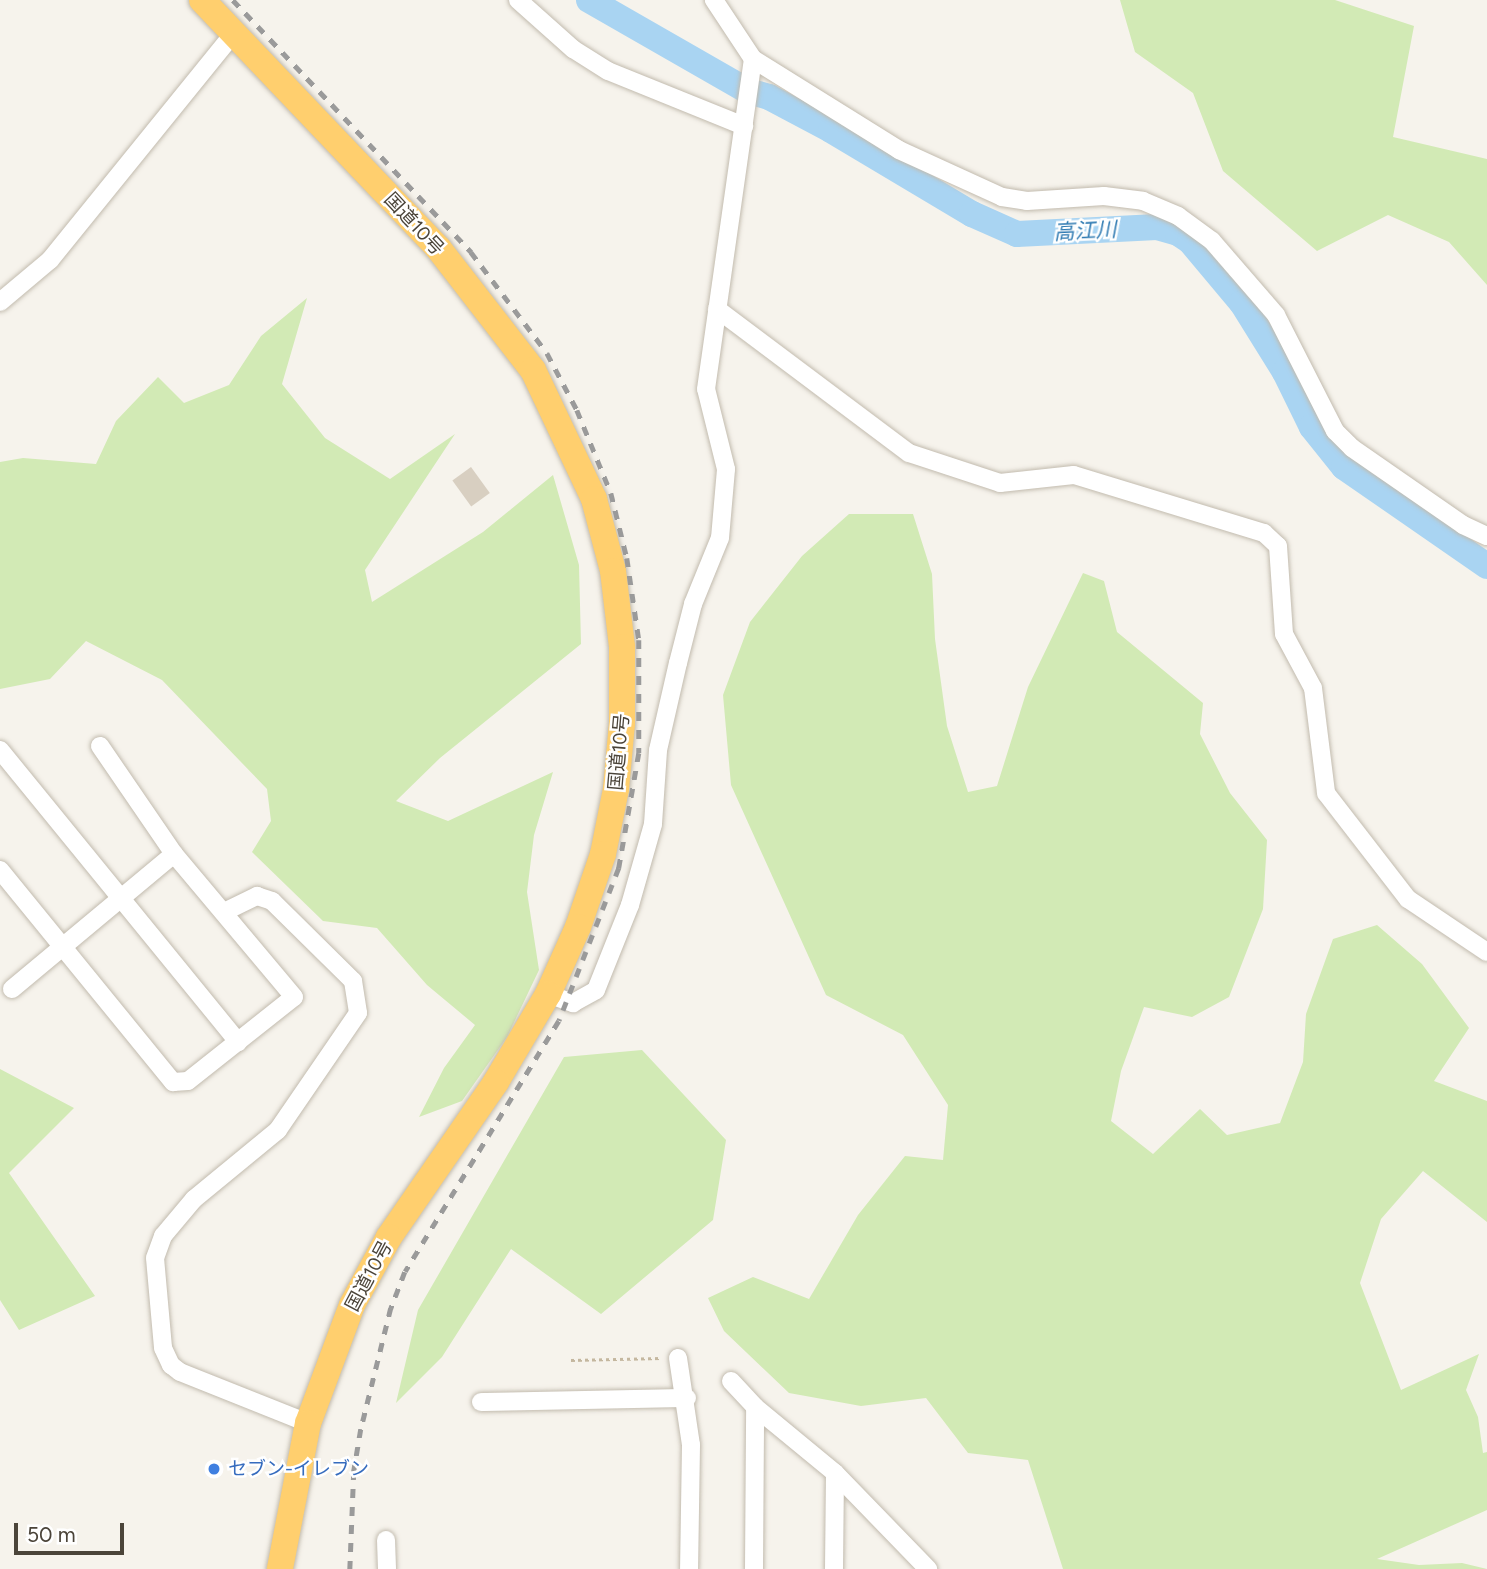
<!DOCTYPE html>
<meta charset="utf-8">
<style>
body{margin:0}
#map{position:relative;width:1487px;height:1569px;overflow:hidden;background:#f6f3ec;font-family:Figtree,"Noto Sans JP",sans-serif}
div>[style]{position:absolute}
.green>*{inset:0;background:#d2eab5}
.river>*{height:26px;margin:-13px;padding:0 13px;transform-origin:13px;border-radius:13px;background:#a9d4f2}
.building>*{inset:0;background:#d8cfc1;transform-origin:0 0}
.path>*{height:2.5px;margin-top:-1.25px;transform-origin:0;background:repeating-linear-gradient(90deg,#c4b79f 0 3.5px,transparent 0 7px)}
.roads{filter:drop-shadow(0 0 2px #c2bbae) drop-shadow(0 0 2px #c2bbae)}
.minor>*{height:18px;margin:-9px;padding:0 9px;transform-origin:9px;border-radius:9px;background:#fff}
.highway>*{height:26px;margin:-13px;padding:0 13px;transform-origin:13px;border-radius:13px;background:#ffcf6e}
.rail>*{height:4.5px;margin-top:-2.25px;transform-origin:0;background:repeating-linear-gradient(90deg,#9a9a9a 0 9px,transparent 0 18px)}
.dots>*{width:19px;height:19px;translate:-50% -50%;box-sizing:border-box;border:4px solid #fff;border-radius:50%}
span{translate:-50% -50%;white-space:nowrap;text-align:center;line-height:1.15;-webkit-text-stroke:5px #fff;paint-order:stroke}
.street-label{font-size:19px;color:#4b4439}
.shop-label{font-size:19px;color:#366cbe}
.left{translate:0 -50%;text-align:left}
.water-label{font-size:21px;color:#2e7ab2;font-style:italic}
.scale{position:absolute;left:14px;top:1523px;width:110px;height:32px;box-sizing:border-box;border:4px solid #4b4439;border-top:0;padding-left:9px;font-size:21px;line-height:24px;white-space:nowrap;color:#4b4439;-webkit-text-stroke:5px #fff;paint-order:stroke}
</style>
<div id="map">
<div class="green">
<i style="clip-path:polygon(1120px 0,1335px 0,1414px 26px,1393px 137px,1487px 159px,1487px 285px,1449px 242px,1388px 215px,1317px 251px,1223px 171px,1193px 93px,1135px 52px)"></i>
<i style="clip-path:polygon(307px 298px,282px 384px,325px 438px,390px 479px,455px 434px,365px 570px,372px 602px,483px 532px,553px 475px,579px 565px,581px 644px,440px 758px,396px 801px,448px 821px,553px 772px,534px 835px,527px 892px,539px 970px,507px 1037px,462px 1101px,419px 1117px,444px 1068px,475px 1025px,427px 985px,377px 928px,323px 921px,252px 852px,271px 821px,267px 789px,162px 680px,86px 641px,50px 679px,0 689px,0 462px,23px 458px,96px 464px,116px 421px,158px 377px,184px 403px,229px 385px,261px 336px)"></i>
<i style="clip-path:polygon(849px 514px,913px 514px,932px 574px,935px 639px,947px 726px,968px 792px,997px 786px,1028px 687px,1083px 573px,1104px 581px,1117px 632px,1203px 703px,1200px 734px,1230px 793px,1267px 840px,1263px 909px,1229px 997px,1192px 1017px,1144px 1007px,1121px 1071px,1111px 1121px,1153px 1154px,1200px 1109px,1227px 1135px,1280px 1123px,1303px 1062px,1306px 1014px,1333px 939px,1377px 925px,1422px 964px,1469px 1028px,1434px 1081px,1487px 1101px,1487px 1222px,1423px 1171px,1381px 1219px,1360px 1283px,1401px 1390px,1479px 1354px,1466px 1390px,1478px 1417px,1483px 1453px,1487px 1452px,1487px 1510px,1377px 1559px,1419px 1565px,1462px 1563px,1487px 1569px,1063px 1569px,1028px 1460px,968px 1453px,926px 1398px,861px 1406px,789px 1393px,724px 1331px,708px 1298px,753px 1277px,809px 1299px,858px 1215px,905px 1156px,943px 1160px,948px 1105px,903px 1035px,826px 995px,731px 785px,723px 695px,750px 622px,802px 556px)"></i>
<i style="clip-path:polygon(642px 1050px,726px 1140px,713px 1220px,601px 1314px,511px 1249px,442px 1357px,396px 1403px,418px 1310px,564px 1057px)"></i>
<i style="clip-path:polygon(0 1069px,74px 1108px,9px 1173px,95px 1296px,19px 1330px,0 1300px)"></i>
</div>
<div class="river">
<i style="left:589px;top:0;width:183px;rotate:29.8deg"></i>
<i style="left:748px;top:91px;width:22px;rotate:16deg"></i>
<i style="left:769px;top:97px;width:70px;rotate:28deg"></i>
<i style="left:831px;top:130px;width:164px;rotate:30.8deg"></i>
<i style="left:972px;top:214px;width:49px;rotate:24deg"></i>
<i style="left:1017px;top:234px;width:140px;rotate:-2.9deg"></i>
<i style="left:1157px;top:227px;width:22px;rotate:16deg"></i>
<i style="left:1178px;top:233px;width:14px;rotate:34deg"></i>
<i style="left:1190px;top:241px;width:81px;rotate:50deg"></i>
<i style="left:1242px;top:303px;width:81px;rotate:58.1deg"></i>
<i style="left:1285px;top:372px;width:61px;rotate:63.9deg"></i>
<i style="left:1312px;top:427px;width:51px;rotate:51.3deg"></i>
<i style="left:1344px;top:467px;width:174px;rotate:34.7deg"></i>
</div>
<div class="building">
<i style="left:471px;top:467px;width:32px;height:23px;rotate:54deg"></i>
</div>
<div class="path">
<i style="left:571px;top:1360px;width:91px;rotate:-1.3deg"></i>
</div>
<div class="roads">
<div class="minor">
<i style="left:518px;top:0;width:74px;rotate:41.7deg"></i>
<i style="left:573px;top:49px;width:41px;rotate:32.2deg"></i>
<i style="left:608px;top:71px;width:147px;rotate:22deg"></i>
<i style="left:753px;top:59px;width:172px;rotate:31.9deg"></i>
<i style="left:899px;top:150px;width:113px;rotate:24.5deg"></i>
<i style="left:1002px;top:197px;width:25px;rotate:9deg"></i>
<i style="left:1027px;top:201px;width:77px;rotate:-3.7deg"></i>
<i style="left:1104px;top:196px;width:39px;rotate:7deg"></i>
<i style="left:1143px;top:201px;width:38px;rotate:23deg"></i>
<i style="left:1178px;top:216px;width:42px;rotate:36.3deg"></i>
<i style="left:1212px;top:241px;width:98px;rotate:49.1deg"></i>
<i style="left:1276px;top:315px;width:130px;rotate:63deg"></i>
<i style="left:1335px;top:431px;width:24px;rotate:45deg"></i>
<i style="left:1352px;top:448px;width:135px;rotate:34.7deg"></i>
<i style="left:1463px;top:525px;width:26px;rotate:25deg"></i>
<i style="left:0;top:302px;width:65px;rotate:-40deg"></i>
<i style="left:50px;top:260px;width:292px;rotate:-51deg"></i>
<i style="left:717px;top:309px;width:240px;rotate:36.9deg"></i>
<i style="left:909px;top:453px;width:96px;rotate:18.2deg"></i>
<i style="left:1000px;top:483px;width:74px;rotate:-6.2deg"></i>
<i style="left:1074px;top:475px;width:199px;rotate:17deg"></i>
<i style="left:1264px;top:533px;width:19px;rotate:43deg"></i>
<i style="left:1278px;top:546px;width:88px;rotate:86.1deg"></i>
<i style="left:1284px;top:634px;width:61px;rotate:61.8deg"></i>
<i style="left:1313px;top:688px;width:106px;rotate:82.9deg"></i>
<i style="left:1326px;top:793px;width:134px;rotate:52.3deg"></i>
<i style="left:1408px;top:899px;width:95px;rotate:33.9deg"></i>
<i style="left:0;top:750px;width:377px;rotate:50.8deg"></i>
<i style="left:0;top:870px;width:274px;rotate:50.8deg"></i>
<i style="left:173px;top:1082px;width:15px;rotate:-4deg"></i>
<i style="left:188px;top:1081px;width:135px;rotate:-38.4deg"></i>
<i style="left:294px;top:997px;width:187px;rotate:-130deg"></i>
<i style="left:174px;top:854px;width:131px;rotate:-124.4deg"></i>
<i style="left:224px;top:912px;width:37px;rotate:-26deg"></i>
<i style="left:257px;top:896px;width:16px;rotate:18deg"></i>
<i style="left:272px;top:901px;width:114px;rotate:44.6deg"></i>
<i style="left:353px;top:981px;width:32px;rotate:81deg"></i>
<i style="left:358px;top:1013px;width:142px;rotate:124.4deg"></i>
<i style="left:278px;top:1130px;width:109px;rotate:140.6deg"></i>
<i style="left:194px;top:1199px;width:48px;rotate:130deg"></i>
<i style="left:163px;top:1236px;width:23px;rotate:110deg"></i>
<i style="left:155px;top:1258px;width:90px;rotate:84.9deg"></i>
<i style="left:163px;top:1348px;width:19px;rotate:65deg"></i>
<i style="left:171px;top:1365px;width:11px;rotate:38deg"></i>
<i style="left:180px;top:1372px;width:138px;rotate:21.7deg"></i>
<i style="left:12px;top:989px;width:211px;rotate:-39.8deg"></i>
<i style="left:548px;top:994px;width:27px;rotate:20deg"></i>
<i style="left:573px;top:1003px;width:26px;rotate:-29deg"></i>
<i style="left:596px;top:990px;width:92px;rotate:-68.2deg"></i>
<i style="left:630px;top:905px;width:84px;rotate:-74.1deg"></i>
<i style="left:653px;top:824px;width:74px;rotate:-86.1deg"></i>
<i style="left:658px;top:750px;width:89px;rotate:-77.1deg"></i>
<i style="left:678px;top:663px;width:61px;rotate:-75.7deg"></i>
<i style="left:693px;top:604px;width:71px;rotate:-67.8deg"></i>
<i style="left:720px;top:538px;width:69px;rotate:-85deg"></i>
<i style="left:726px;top:469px;width:82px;rotate:-104deg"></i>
<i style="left:706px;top:389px;width:333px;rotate:-81.9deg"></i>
<i style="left:753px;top:59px;width:71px;rotate:-123.5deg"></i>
<i style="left:678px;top:1358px;width:88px;rotate:81.5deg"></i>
<i style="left:691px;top:1445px;width:124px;rotate:90.9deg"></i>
<i style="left:731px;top:1381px;width:35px;rotate:47deg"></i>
<i style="left:755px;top:1407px;width:104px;rotate:39.5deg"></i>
<i style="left:835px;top:1473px;width:134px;rotate:45.9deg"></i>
<i style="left:481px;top:1402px;width:206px;rotate:-1.1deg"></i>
<i style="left:386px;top:1540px;width:29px;rotate:88deg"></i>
<i style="left:754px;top:1569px;width:162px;rotate:-89.6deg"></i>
<i style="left:834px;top:1569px;width:96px;rotate:-89.4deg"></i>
</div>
<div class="highway">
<i style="left:202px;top:0;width:344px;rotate:46.4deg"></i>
<i style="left:439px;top:249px;width:153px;rotate:52.2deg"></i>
<i style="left:533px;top:370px;width:143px;rotate:64.7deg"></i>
<i style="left:594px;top:499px;width:74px;rotate:75.2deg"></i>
<i style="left:613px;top:571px;width:77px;rotate:83.2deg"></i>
<i style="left:622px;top:647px;width:76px;rotate:90deg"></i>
<i style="left:622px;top:723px;width:66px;rotate:95.2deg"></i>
<i style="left:616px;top:789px;width:66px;rotate:101.3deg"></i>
<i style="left:603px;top:854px;width:77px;rotate:108.9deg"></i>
<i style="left:578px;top:927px;width:73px;rotate:114.1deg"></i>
<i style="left:548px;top:994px;width:102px;rotate:120.6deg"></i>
<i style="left:496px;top:1082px;width:188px;rotate:124.6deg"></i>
<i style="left:389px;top:1237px;width:77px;rotate:118.6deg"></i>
<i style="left:352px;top:1305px;width:126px;rotate:110.4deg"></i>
<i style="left:308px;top:1423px;width:149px;rotate:100.9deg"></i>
</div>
</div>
<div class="rail">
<i style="left:233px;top:0;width:347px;rotate:46.6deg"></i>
<i style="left:471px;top:252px;width:126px;rotate:53deg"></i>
<i style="left:547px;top:353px;width:64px;rotate:62.2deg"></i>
<i style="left:577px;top:410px;width:90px;rotate:67.7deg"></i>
<i style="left:611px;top:493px;width:67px;rotate:76.2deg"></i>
<i style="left:627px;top:558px;width:83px;rotate:81.7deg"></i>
<i style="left:639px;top:640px;width:113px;rotate:90deg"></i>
<i style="left:639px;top:753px;width:117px;rotate:99.9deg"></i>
<i style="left:619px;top:868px;width:164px;rotate:111.4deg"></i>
<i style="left:559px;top:1021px;width:294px;rotate:121.5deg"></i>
<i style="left:405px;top:1272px;width:39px;rotate:111deg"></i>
<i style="left:391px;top:1308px;width:125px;rotate:103.9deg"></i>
<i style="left:361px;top:1429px;width:43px;rotate:99.5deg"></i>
<i style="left:354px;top:1471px;width:98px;rotate:92.3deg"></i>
</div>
<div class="dots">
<i style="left:214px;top:1469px;background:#3f7fe0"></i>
</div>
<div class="street-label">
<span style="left:414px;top:224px;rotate:47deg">国道10号</span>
<span style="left:619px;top:752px;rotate:-85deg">国道10号</span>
<span style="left:369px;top:1276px;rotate:-62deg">国道10号</span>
</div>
<div class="shop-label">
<span class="left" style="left:228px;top:1469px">セブン-イレブン</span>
</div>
<div class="water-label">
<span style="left:1085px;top:231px;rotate:-3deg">高江川</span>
</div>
<div class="scale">50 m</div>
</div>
